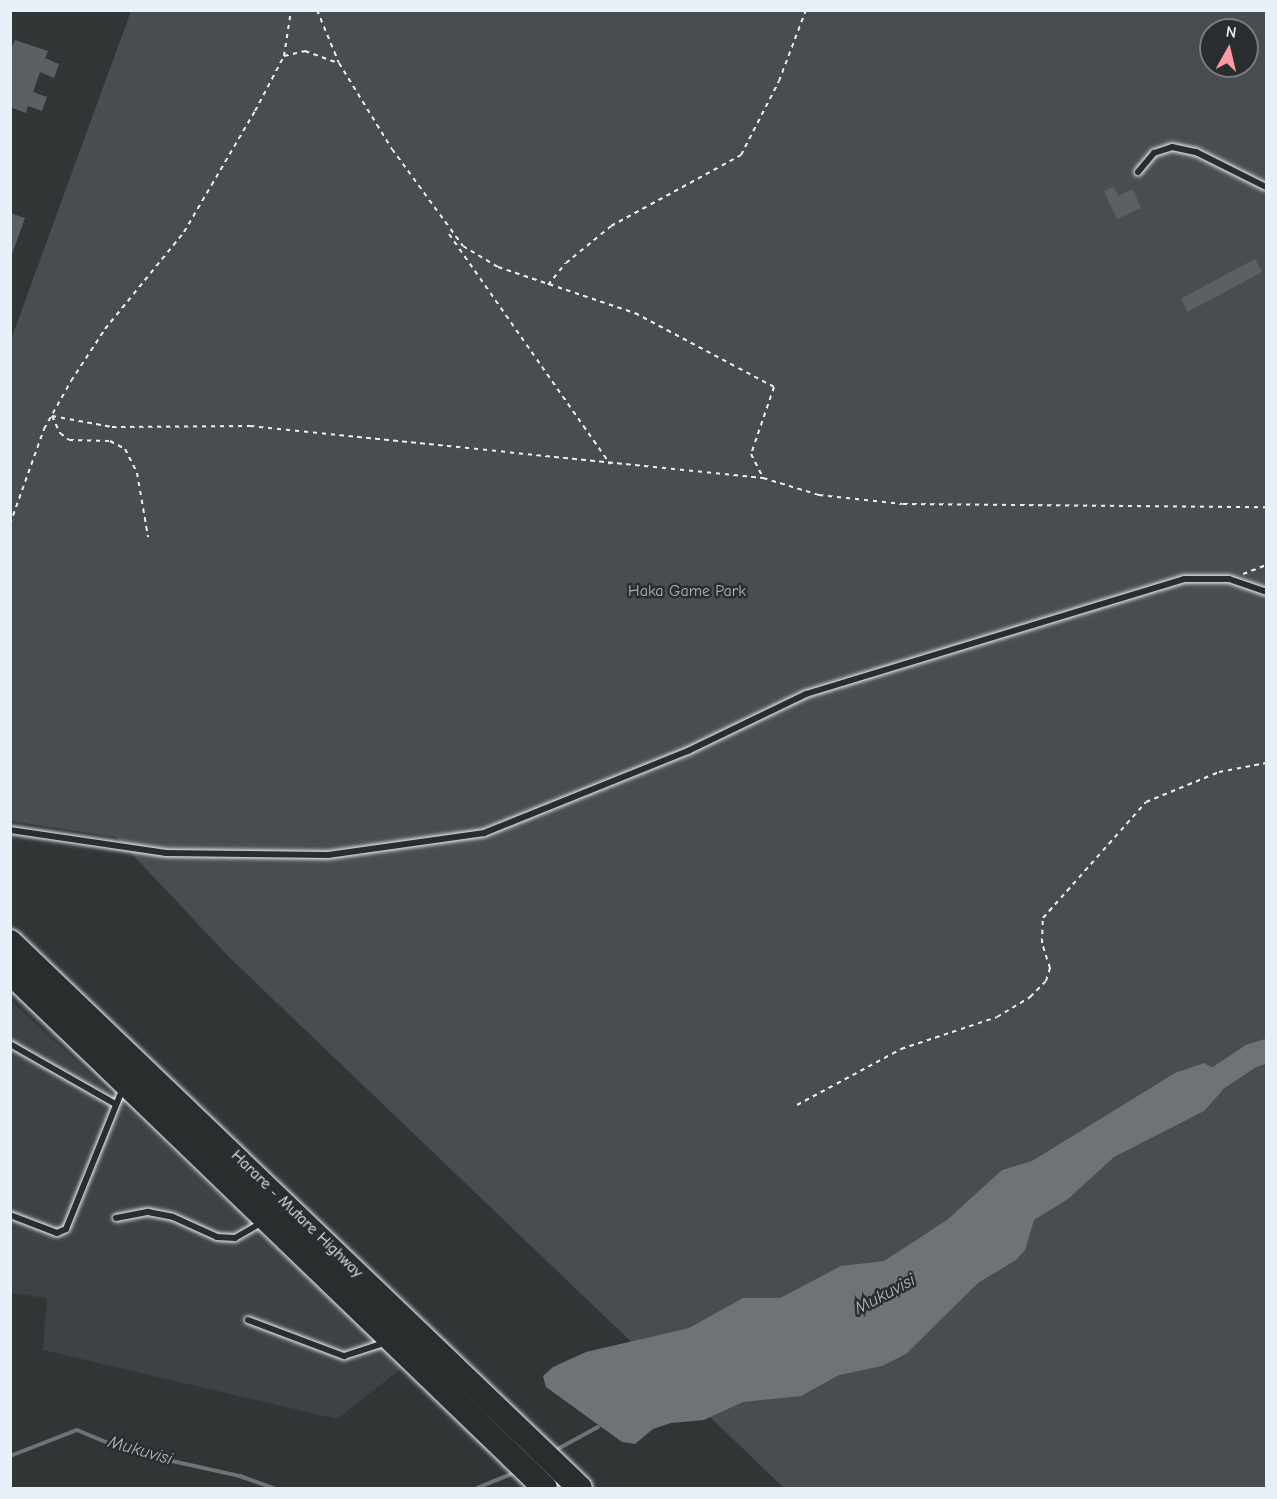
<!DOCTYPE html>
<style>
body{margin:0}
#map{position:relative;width:1277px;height:1499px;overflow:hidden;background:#323536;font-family:"Comic Neue",sans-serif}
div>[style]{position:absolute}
.built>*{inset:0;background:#3f4244}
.green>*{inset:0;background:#494d4f}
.water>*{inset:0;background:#6e7376}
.stream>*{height:4px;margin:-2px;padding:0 2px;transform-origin:2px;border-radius:2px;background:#6e7376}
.river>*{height:24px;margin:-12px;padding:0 12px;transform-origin:12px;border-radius:12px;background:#6e7376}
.building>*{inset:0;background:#5c6063;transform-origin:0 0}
.path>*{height:2px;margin-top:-1px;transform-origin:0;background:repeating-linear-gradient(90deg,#e8f1f8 0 4.5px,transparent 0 9px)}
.roads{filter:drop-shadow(0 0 2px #e8f1f8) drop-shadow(0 0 2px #e8f1f8)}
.lane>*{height:6px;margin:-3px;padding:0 3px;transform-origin:3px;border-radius:3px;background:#2a2d2e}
.highway>*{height:24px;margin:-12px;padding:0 12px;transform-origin:12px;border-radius:12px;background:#2a2d2e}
span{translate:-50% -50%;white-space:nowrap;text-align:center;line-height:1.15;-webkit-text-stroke:5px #2a2d2e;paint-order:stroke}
.park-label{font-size:16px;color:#b0b8bd}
.street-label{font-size:16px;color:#e8f1f8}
.water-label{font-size:18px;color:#b1b8be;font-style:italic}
.frame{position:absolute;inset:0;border:12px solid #e8f1f8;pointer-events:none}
.north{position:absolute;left:1199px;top:18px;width:60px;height:60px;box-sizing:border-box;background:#2a2d2e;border:2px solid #767b7f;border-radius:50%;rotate:8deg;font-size:16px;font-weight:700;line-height:24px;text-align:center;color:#e8f1f8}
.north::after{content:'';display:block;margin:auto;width:21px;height:27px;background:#ff9aa2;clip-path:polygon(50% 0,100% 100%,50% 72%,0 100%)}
</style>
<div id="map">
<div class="built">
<i style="clip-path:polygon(10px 1000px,141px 1121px,403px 1367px,337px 1419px,43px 1350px,47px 1298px,11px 1293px)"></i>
</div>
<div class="green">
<i style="clip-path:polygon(evenodd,131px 11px,1266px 11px,1266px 1488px,784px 1488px,229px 957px,116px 837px,11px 821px,10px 342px,131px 11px,1211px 30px,1247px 30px,1247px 66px,1211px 66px,1211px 30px)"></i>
</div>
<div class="water">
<i style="clip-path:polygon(1204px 1063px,1221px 1072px,1222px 1091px,1204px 1111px,1114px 1157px,1068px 1199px,1034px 1220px,1025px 1250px,1016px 1260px,978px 1283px,906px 1354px,882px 1366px,839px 1375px,801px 1396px,743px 1402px,704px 1420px,671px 1423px,653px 1429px,635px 1444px,622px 1442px,546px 1387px,543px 1376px,553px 1367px,586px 1352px,689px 1328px,743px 1298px,780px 1298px,841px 1266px,884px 1261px,947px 1220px,1002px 1170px,1032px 1161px,1175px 1073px)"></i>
</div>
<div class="stream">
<i style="left:554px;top:1451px;width:50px;rotate:-28.6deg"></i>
<i style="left:10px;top:1456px;width:72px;rotate:-21.2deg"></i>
<i style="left:77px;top:1430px;width:54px;rotate:22.8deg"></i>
<i style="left:127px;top:1451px;width:116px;rotate:12.5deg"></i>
<i style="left:240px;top:1476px;width:35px;rotate:20deg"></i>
<i style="left:477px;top:1488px;width:42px;rotate:-22.3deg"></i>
</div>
<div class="river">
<i style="left:1194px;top:1094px;width:69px;rotate:-33.7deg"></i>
<i style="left:1251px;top:1056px;width:16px;rotate:-18deg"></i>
</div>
<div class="building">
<i style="clip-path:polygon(15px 40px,48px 51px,45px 58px,59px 64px,54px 78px,40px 72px,33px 92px,47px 97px,42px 111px,28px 106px,26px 113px,10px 107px,10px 52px)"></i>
<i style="clip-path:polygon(1114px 187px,1118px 196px,1133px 189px,1141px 208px,1117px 219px,1104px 191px)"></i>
<i style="clip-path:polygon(10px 213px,25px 218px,12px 254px,10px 254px)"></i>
<i style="left:1255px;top:259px;width:15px;height:84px;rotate:62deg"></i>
</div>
<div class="path">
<i style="left:317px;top:10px;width:57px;rotate:67.5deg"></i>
<i style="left:339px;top:63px;width:101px;rotate:58.4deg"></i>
<i style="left:392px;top:149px;width:120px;rotate:53.8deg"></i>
<i style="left:463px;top:246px;width:41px;rotate:31deg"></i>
<i style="left:498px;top:267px;width:145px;rotate:18.6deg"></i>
<i style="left:635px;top:313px;width:157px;rotate:28deg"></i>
<i style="left:774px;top:387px;width:71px;rotate:108.9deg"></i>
<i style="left:751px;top:454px;width:27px;rotate:63deg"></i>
<i style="left:763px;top:478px;width:59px;rotate:16.9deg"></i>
<i style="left:819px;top:495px;width:84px;rotate:6.1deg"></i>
<i style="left:903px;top:504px;width:363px;rotate:0.5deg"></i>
<i style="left:284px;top:56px;width:22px;rotate:-13deg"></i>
<i style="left:305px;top:51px;width:35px;rotate:20deg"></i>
<i style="left:449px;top:234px;width:281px;rotate:55deg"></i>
<i style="left:548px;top:285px;width:28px;rotate:-51deg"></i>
<i style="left:566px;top:263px;width:58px;rotate:-39.4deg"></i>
<i style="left:611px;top:226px;width:148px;rotate:-28.6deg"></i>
<i style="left:741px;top:155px;width:83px;rotate:-62.8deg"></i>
<i style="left:779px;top:81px;width:76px;rotate:-69.2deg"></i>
<i style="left:52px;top:416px;width:61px;rotate:10.4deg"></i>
<i style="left:112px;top:427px;width:138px;rotate:-0.4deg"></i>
<i style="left:250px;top:426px;width:516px;rotate:5.79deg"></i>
<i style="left:52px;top:416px;width:19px;rotate:65deg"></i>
<i style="left:60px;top:433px;width:11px;rotate:38deg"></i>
<i style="left:69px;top:440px;width:41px;rotate:1.4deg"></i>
<i style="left:110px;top:441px;width:17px;rotate:28deg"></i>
<i style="left:125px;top:449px;width:27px;rotate:63deg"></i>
<i style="left:137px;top:473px;width:65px;rotate:80.2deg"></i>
<i style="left:10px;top:524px;width:101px;rotate:-70.3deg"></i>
<i style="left:44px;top:429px;width:55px;rotate:-60.6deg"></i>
<i style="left:71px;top:381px;width:62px;rotate:-56.8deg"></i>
<i style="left:105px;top:329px;width:125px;rotate:-50.8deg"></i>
<i style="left:184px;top:232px;width:140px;rotate:-59.6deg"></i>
<i style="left:255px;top:111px;width:62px;rotate:-62.2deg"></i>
<i style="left:284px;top:56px;width:47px;rotate:-81.3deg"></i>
<i style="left:1243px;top:574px;width:25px;rotate:-21deg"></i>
<i style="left:797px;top:1105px;width:118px;rotate:-28.3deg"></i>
<i style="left:901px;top:1049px;width:101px;rotate:-18.4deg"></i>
<i style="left:997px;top:1017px;width:39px;rotate:-31deg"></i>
<i style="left:1030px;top:997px;width:23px;rotate:-45deg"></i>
<i style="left:1046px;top:981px;width:14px;rotate:-73deg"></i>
<i style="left:1050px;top:968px;width:26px;rotate:-108deg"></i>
<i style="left:1042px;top:943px;width:25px;rotate:-88deg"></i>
<i style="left:1043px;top:918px;width:155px;rotate:-48.4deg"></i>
<i style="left:1146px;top:802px;width:79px;rotate:-22.3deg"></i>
<i style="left:1219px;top:772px;width:48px;rotate:-10.8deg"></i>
</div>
<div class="roads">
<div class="lane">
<i style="left:1138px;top:172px;width:25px;rotate:-50deg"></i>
<i style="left:1154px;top:153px;width:19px;rotate:-18deg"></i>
<i style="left:1172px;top:147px;width:25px;rotate:12deg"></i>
<i style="left:1196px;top:152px;width:78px;rotate:26.6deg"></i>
<i style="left:10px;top:830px;width:158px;rotate:8.4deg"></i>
<i style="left:166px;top:853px;width:162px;rotate:0.7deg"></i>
<i style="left:328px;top:855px;width:158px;rotate:-8deg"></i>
<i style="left:484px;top:833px;width:220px;rotate:-21.9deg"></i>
<i style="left:688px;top:751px;width:131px;rotate:-25.8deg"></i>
<i style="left:806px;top:694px;width:395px;rotate:-16.9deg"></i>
<i style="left:1184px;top:579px;width:45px"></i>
<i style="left:1229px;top:579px;width:39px;rotate:19deg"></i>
<i style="left:10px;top:1044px;width:121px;rotate:29.7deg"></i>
<i style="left:10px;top:1215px;width:50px;rotate:21deg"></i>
<i style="left:57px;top:1233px;width:10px;rotate:-24deg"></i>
<i style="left:66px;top:1229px;width:152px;rotate:-68deg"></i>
<i style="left:116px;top:1218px;width:33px;rotate:-11deg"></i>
<i style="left:148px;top:1212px;width:25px;rotate:11deg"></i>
<i style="left:173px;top:1217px;width:48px;rotate:24.4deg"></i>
<i style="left:217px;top:1237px;width:18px;rotate:3deg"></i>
<i style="left:235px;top:1238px;width:30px;rotate:-30deg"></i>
<i style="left:248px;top:1320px;width:103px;rotate:20.6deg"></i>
<i style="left:344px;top:1356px;width:45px;rotate:-18deg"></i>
</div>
<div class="highway">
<i style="left:10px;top:942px;width:789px;rotate:43.77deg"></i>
<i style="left:10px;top:972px;width:743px;rotate:43.96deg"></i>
</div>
</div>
<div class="park-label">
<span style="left:687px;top:591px">Haka Game Park</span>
</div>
<div class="street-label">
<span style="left:297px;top:1214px;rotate:44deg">Harare - Mutare Highway</span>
</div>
<div class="water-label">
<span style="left:885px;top:1295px;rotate:-28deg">Mukuvisi</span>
<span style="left:140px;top:1451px;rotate:16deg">Mukuvisi</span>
</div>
<div class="frame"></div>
<div class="north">N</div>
</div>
